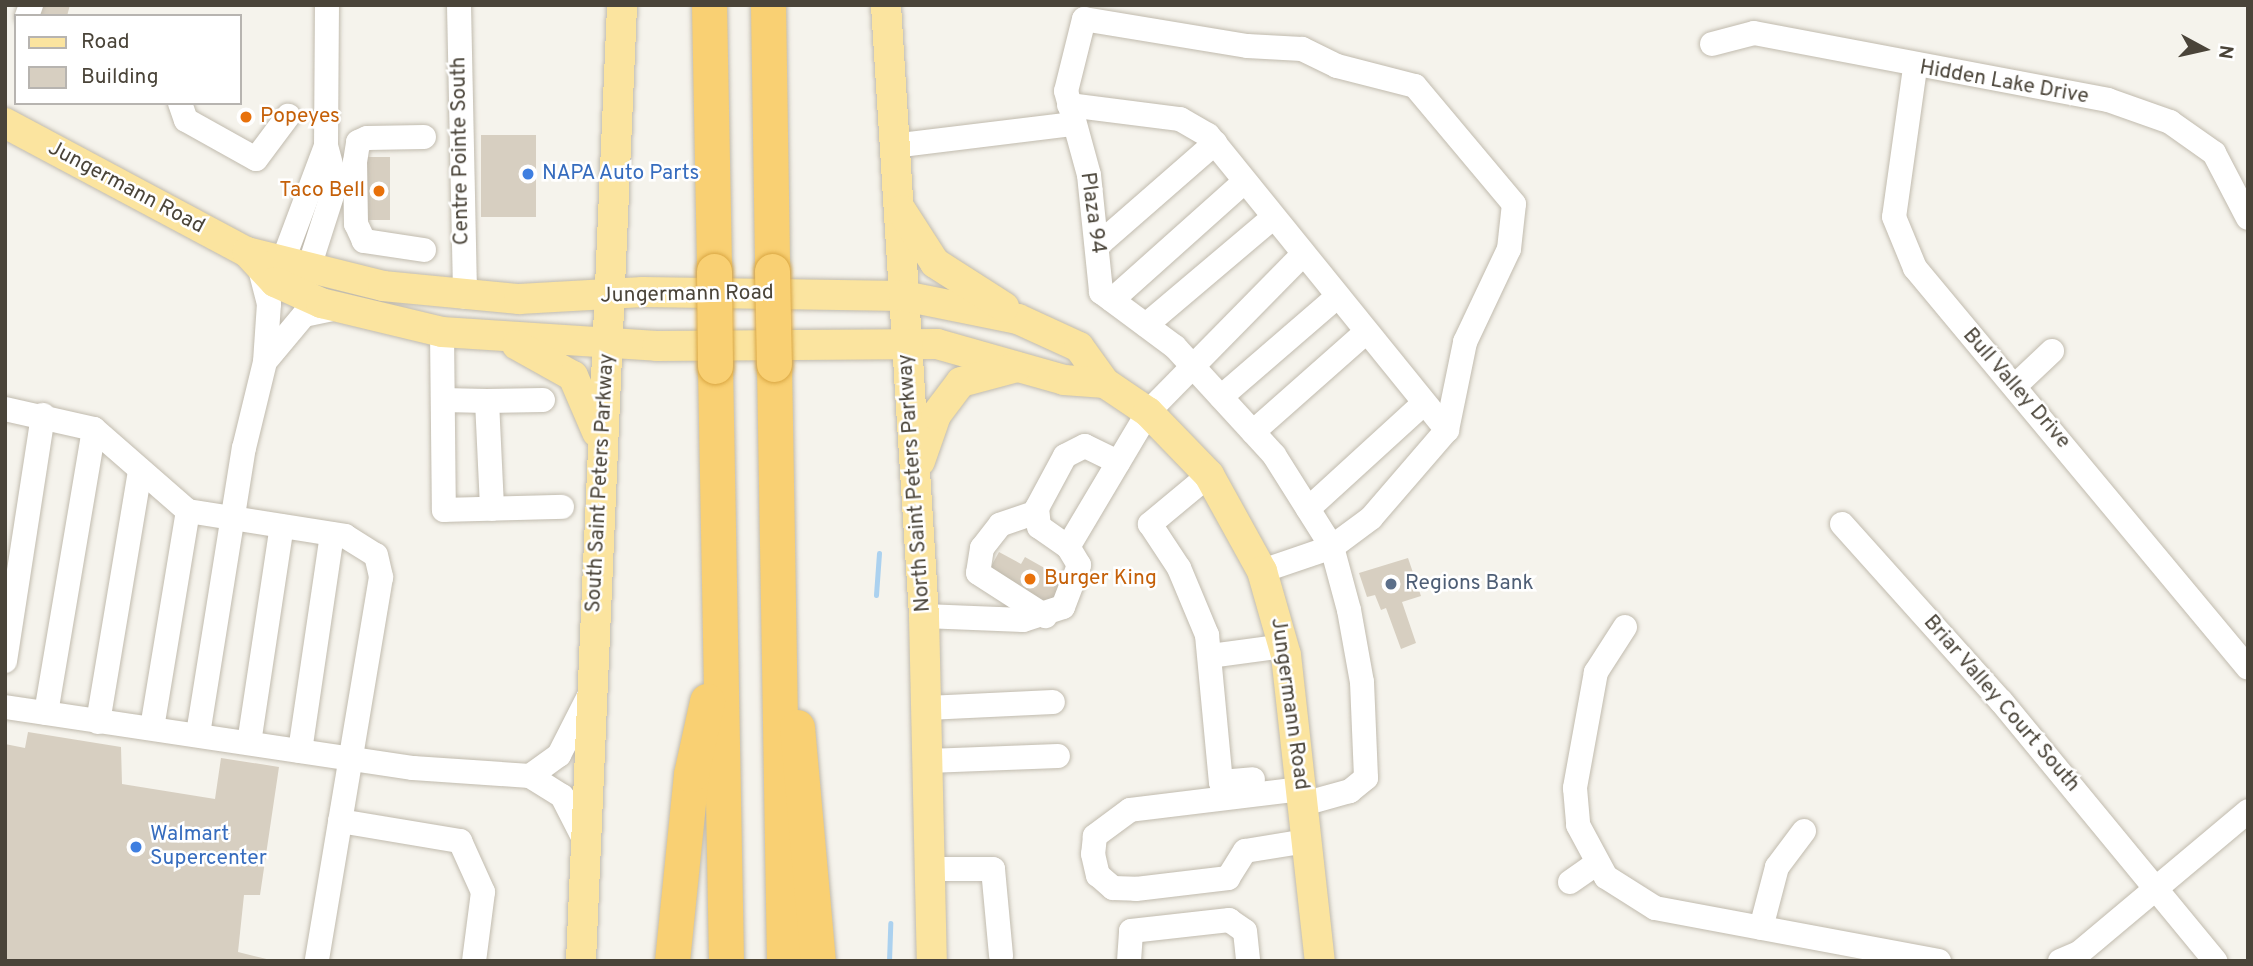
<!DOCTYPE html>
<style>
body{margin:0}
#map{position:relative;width:2253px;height:966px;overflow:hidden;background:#f5f3ec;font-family:Overpass,sans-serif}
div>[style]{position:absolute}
.stream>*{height:5px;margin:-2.5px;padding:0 2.5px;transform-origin:2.5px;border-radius:2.5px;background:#abd1ef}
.building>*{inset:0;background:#d7cfc1;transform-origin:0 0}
.roads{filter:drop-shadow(0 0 2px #c1bbae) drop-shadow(0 0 2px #c1bbae)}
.minor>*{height:24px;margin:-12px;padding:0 12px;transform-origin:12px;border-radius:12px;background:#fff}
.major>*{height:30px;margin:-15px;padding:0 15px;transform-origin:15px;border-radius:15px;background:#fbe49f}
.highway>*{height:35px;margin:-17.5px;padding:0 17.5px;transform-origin:17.5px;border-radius:17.5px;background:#f9d073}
.bridges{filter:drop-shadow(0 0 2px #d9a642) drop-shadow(0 0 2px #d9a642)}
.highway-bridge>*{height:35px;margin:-17.5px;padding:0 17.5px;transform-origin:17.5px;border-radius:17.5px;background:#f9d073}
.dots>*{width:19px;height:19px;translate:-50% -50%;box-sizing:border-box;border:4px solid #fff;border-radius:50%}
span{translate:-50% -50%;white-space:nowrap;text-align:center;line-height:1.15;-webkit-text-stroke:5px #fff;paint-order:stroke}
.street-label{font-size:21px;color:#4a4439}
.food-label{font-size:21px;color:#c56008}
.left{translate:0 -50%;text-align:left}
.right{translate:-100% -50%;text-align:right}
.shop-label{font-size:21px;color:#366cbe}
.service-label{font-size:21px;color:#4e5e75}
.frame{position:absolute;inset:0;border:7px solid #4a4439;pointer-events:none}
.legend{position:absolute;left:14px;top:14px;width:228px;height:91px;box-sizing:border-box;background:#fff;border:2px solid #b7b4b0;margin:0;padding:9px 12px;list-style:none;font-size:21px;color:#4a4439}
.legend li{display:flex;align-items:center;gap:14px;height:35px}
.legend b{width:35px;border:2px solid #b7b4b0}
.north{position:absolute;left:2169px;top:14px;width:70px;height:70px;-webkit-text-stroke:5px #fff;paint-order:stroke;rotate:98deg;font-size:19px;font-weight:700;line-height:28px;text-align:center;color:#4a4439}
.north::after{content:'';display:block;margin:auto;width:24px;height:32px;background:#4a4439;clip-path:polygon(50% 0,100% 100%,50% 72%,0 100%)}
</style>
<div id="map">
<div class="stream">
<i style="left:876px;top:595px;width:42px;rotate:-85.9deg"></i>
<i style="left:889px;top:961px;width:38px;rotate:-88deg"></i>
</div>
<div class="building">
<i style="clip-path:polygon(36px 5px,70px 5px,67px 16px,32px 16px)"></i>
<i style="left:481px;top:135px;width:55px;height:82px"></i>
<i style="left:361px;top:157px;width:29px;height:63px"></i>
<i style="clip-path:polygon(999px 552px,1021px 564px,1025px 557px,1064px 579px,1049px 606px,987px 574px)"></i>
<i style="clip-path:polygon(1408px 558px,1421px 596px,1402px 602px,1416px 643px,1401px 649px,1386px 608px,1381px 610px,1375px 595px,1367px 597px,1359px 573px)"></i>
<i style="clip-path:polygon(28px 732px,121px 747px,122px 784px,215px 799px,221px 758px,279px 767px,260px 895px,244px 895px,238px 952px,275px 961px,5px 961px,5px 744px,25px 748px)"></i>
</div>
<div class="roads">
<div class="minor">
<i style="left:459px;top:5px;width:292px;rotate:88.8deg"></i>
<i style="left:27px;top:16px;width:12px;rotate:-70deg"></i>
<i style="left:1712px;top:44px;width:43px;rotate:-14.7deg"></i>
<i style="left:1754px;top:33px;width:360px;rotate:10.7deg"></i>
<i style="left:2108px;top:100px;width:66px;rotate:19.5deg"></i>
<i style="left:2170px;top:122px;width:54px;rotate:35.2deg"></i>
<i style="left:2214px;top:153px;width:73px;rotate:62.4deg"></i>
<i style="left:1915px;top:68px;width:150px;rotate:98deg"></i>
<i style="left:1894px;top:217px;width:55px;rotate:67.6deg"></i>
<i style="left:1915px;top:268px;width:520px;rotate:50.22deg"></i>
<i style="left:180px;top:103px;width:18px;rotate:71deg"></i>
<i style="left:186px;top:120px;width:80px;rotate:29.1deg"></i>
<i style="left:256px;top:159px;width:54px;rotate:-53.3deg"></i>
<i style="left:1069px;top:105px;width:112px;rotate:7.2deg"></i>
<i style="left:1180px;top:119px;width:32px;rotate:30deg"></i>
<i style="left:1208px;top:135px;width:380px;rotate:51deg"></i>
<i style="left:893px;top:146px;width:180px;rotate:-7deg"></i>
<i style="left:1097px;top:246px;width:157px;rotate:-41.1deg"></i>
<i style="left:424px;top:250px;width:61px;rotate:-171.5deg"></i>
<i style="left:364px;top:241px;width:19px;rotate:-115deg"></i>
<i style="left:356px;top:224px;width:62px;rotate:-90.9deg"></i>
<i style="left:355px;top:162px;width:20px;rotate:-81deg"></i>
<i style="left:358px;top:142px;width:10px;rotate:-24deg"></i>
<i style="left:367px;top:138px;width:57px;rotate:-1deg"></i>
<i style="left:276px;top:279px;width:142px;rotate:-69.4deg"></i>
<i style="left:326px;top:146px;width:141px;rotate:-89.6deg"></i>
<i style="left:303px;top:286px;width:108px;rotate:-72.2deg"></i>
<i style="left:336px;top:183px;width:38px;rotate:-105deg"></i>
<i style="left:1112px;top:300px;width:178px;rotate:-41.8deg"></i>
<i style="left:1146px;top:325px;width:167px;rotate:-40.2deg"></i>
<i style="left:442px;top:332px;width:178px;rotate:89.4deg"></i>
<i style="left:444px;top:510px;width:118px;rotate:-1.5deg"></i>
<i style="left:268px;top:358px;width:56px;rotate:-50.1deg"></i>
<i style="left:304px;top:315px;width:33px;rotate:-12deg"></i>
<i style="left:2015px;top:386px;width:51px;rotate:-43.4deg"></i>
<i style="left:1221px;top:397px;width:153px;rotate:-40.8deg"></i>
<i style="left:443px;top:400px;width:44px;rotate:1.3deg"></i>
<i style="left:487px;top:401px;width:108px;rotate:87.3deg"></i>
<i style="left:487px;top:401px;width:56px;rotate:-1deg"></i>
<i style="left:5px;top:409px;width:91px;rotate:12.7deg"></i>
<i style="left:94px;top:429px;width:125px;rotate:41.1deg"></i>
<i style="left:188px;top:511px;width:159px;rotate:9deg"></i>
<i style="left:345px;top:536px;width:36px;rotate:32deg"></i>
<i style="left:376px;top:555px;width:23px;rotate:77deg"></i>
<i style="left:381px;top:577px;width:389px;rotate:99.5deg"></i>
<i style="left:1253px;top:432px;width:151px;rotate:-41.5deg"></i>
<i style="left:1209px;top:475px;width:77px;rotate:140.3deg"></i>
<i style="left:1150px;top:524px;width:53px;rotate:56.6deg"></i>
<i style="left:1179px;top:568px;width:73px;rotate:67.3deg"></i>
<i style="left:1207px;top:635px;width:148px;rotate:84.6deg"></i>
<i style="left:1221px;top:782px;width:32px;rotate:-5deg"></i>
<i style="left:1308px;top:509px;width:157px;rotate:-42.4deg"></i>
<i style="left:1037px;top:512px;width:39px;rotate:161deg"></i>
<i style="left:1000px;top:525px;width:29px;rotate:128deg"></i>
<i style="left:982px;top:548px;width:25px;rotate:99deg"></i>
<i style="left:978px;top:573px;width:80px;rotate:32.7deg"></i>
<i style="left:1842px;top:524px;width:238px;rotate:48.1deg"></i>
<i style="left:2001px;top:701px;width:337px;rotate:50.5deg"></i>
<i style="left:1068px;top:547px;width:157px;rotate:-59.3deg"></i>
<i style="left:1148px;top:412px;width:221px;rotate:-45.5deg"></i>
<i style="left:1262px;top:571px;width:74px;rotate:-18.9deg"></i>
<i style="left:1332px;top:547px;width:49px;rotate:-36.6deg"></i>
<i style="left:1371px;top:518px;width:116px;rotate:-49.2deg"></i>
<i style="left:1447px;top:430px;width:90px;rotate:-78.4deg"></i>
<i style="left:1465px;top:342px;width:103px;rotate:-64.7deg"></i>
<i style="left:1509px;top:249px;width:45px;rotate:-83.7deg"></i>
<i style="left:1514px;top:204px;width:154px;rotate:-130deg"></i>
<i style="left:1415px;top:86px;width:81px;rotate:-165.6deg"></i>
<i style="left:1337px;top:66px;width:39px;rotate:-154deg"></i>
<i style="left:1302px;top:49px;width:55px;rotate:-176.9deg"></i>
<i style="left:1247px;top:46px;width:165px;rotate:-170.6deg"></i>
<i style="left:1084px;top:19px;width:74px;rotate:104deg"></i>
<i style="left:1066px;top:91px;width:87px;rotate:74.7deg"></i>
<i style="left:1089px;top:175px;width:118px;rotate:84.1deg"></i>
<i style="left:1101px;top:292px;width:92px;rotate:36.6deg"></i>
<i style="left:1175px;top:347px;width:147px;rotate:47.5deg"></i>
<i style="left:1274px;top:455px;width:109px;rotate:57.8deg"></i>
<i style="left:1332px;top:547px;width:65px;rotate:74.9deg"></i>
<i style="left:1349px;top:610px;width:73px;rotate:79.8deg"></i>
<i style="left:1362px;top:682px;width:96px;rotate:87.6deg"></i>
<i style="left:1366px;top:778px;width:21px;rotate:141deg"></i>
<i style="left:1350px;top:791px;width:49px;rotate:164.5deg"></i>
<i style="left:924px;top:616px;width:99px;rotate:2.3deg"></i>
<i style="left:1023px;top:620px;width:42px;rotate:-18deg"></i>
<i style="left:1063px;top:607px;width:45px;rotate:-69.1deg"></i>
<i style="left:1079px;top:565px;width:21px;rotate:-121deg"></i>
<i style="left:1068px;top:547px;width:35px;rotate:-145deg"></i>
<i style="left:1039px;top:527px;width:19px;rotate:-96deg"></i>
<i style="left:1037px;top:508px;width:59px;rotate:-61.7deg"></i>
<i style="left:1065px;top:456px;width:22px;rotate:-27deg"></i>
<i style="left:1085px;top:446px;width:37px;rotate:26deg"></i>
<i style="left:1625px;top:627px;width:54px;rotate:122.8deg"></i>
<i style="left:1596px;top:672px;width:118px;rotate:100.3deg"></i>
<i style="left:1575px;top:788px;width:37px;rotate:85deg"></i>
<i style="left:1578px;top:825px;width:59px;rotate:61.7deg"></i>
<i style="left:1606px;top:877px;width:58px;rotate:32.3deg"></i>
<i style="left:1655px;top:908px;width:289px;rotate:10.6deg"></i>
<i style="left:1210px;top:656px;width:75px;rotate:-7.7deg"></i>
<i style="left:5px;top:661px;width:249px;rotate:-81.2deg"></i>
<i style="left:5px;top:707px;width:413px;rotate:8.5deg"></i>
<i style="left:413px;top:768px;width:117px;rotate:3.9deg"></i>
<i style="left:530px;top:776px;width:38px;rotate:32deg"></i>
<i style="left:562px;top:796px;width:48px;rotate:62.9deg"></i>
<i style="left:927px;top:708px;width:126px;rotate:-2.7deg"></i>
<i style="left:46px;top:713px;width:288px;rotate:-80.4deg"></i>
<i style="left:98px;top:722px;width:254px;rotate:-80.5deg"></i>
<i style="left:152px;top:728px;width:220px;rotate:-80.6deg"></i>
<i style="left:198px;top:734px;width:290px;rotate:-80.9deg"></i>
<i style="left:244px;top:448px;width:89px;rotate:-76.3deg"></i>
<i style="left:265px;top:362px;width:58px;rotate:-86.1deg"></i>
<i style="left:269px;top:304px;width:40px;rotate:-104.4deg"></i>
<i style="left:249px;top:743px;width:219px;rotate:-81.4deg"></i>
<i style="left:300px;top:751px;width:219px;rotate:-81.6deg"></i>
<i style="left:928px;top:761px;width:130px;rotate:-2.2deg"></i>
<i style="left:530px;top:776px;width:36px;rotate:-36deg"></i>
<i style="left:559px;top:755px;width:68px;rotate:-63.1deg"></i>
<i style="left:1301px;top:789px;width:172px;rotate:173deg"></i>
<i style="left:1130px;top:810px;width:44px;rotate:143.4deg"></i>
<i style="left:1095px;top:836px;width:18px;rotate:96deg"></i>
<i style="left:1093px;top:854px;width:22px;rotate:77deg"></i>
<i style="left:1098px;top:875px;width:20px;rotate:41deg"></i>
<i style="left:1113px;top:888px;width:23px;rotate:2deg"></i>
<i style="left:1136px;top:889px;width:93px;rotate:-6.8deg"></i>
<i style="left:1228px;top:878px;width:32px;rotate:-58deg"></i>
<i style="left:1245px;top:851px;width:63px;rotate:-9.2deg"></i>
<i style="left:340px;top:821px;width:122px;rotate:9.5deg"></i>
<i style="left:460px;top:841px;width:56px;rotate:65.7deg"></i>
<i style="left:483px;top:892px;width:70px;rotate:97.4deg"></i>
<i style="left:930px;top:869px;width:63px"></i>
<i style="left:993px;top:869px;width:87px;rotate:84.7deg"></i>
<i style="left:1570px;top:882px;width:33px;rotate:-35deg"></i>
<i style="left:1761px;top:928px;width:63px;rotate:-75.3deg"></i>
<i style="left:1777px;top:867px;width:45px;rotate:-53.1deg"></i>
<i style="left:1129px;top:961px;width:30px;rotate:-86deg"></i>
<i style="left:1131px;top:931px;width:99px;rotate:-6.4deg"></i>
<i style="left:1229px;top:920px;width:19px;rotate:35deg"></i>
<i style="left:1245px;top:931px;width:30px;rotate:84deg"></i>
<i style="left:2060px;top:961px;width:21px;rotate:-23deg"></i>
<i style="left:2079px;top:953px;width:221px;rotate:-40deg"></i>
</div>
<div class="major">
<i style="left:886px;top:5px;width:612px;rotate:86.44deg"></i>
<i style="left:924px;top:616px;width:345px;rotate:88.7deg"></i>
<i style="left:5px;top:123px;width:274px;rotate:28.1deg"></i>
<i style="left:247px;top:252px;width:140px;rotate:14deg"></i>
<i style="left:383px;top:286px;width:137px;rotate:5.5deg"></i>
<i style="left:519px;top:299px;width:124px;rotate:-3.2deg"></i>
<i style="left:643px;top:292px;width:261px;rotate:0.9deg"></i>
<i style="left:904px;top:296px;width:116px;rotate:11.4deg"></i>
<i style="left:1018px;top:319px;width:67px;rotate:24.7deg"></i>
<i style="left:1079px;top:347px;width:44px;rotate:54.2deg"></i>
<i style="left:1105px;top:383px;width:52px;rotate:34deg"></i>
<i style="left:1148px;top:412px;width:88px;rotate:45.9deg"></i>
<i style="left:1209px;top:475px;width:110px;rotate:61.1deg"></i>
<i style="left:1262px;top:571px;width:87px;rotate:74.1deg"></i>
<i style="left:1286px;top:655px;width:308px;rotate:83.7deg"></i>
<i style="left:901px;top:210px;width:63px;rotate:57.3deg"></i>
<i style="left:935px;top:263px;width:82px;rotate:32.5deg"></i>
<i style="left:247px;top:252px;width:41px;rotate:47deg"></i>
<i style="left:275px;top:282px;width:51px;rotate:24.5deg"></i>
<i style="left:321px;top:303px;width:124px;rotate:13.5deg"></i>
<i style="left:442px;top:332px;width:215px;rotate:3.7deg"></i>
<i style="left:657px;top:346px;width:280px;rotate:-0.4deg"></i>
<i style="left:937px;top:344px;width:132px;rotate:15.8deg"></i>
<i style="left:1064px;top:380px;width:41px;rotate:4.2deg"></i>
<i style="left:517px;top:345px;width:64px;rotate:29deg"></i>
<i style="left:573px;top:376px;width:61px;rotate:66.8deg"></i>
<i style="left:920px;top:461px;width:49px;rotate:-70.8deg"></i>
<i style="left:936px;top:415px;width:41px;rotate:-52.9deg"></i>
<i style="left:961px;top:382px;width:58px;rotate:-15deg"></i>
<i style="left:581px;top:961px;width:957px;rotate:-87.54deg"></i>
</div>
<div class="highway">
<i style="left:709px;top:5px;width:266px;rotate:88.9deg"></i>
<i style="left:768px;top:5px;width:266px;rotate:89.1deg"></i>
<i style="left:774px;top:364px;width:597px;rotate:89.04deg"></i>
<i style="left:715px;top:366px;width:595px;rotate:88.94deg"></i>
<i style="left:797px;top:727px;width:235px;rotate:84.9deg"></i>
<i style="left:672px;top:961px;width:188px;rotate:-84.2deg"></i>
<i style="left:691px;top:774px;width:75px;rotate:-77.6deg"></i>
</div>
</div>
<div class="bridges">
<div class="highway-bridge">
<i style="left:714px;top:271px;width:95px;rotate:89.4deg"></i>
<i style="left:772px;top:271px;width:93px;rotate:88.8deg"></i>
</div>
</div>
<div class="dots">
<i style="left:246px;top:117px;background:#e8710a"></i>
<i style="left:528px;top:174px;background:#3f7fe0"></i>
<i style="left:379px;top:191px;background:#e8710a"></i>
<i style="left:1030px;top:579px;background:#e8710a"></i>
<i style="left:1391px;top:584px;background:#5c6f8a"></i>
<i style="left:136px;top:847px;background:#3f7fe0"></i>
</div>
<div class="street-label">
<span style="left:2004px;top:83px;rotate:10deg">Hidden Lake Drive</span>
<span style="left:461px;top:151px;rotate:-91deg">Centre Pointe South</span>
<span style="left:126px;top:188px;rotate:28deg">Jungermann Road</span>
<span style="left:1092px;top:213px;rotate:82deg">Plaza 94</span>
<span style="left:687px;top:295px;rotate:-1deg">Jungermann Road</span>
<span style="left:2016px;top:389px;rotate:49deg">Bull Valley Drive</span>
<span style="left:601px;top:483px;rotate:-87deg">South Saint Peters Parkway</span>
<span style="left:915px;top:483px;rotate:-94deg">North Saint Peters Parkway</span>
<span style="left:1289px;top:704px;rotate:82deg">Jungermann Road</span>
<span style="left:2001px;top:704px;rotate:49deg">Briar Valley Court South</span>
</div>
<div class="food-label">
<span class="left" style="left:260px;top:117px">Popeyes</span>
<span class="right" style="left:365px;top:191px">Taco Bell</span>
<span class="left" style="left:1044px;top:579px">Burger King</span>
</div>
<div class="shop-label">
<span class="left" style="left:542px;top:174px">NAPA Auto Parts</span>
<span class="left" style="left:150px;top:847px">Walmart<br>Supercenter</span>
</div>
<div class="service-label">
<span class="left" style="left:1405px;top:584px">Regions Bank</span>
</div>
<div class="frame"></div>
<ul class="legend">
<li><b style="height:9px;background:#fbe49f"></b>Road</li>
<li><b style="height:19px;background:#d7cfc1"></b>Building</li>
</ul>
<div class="north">N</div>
</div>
